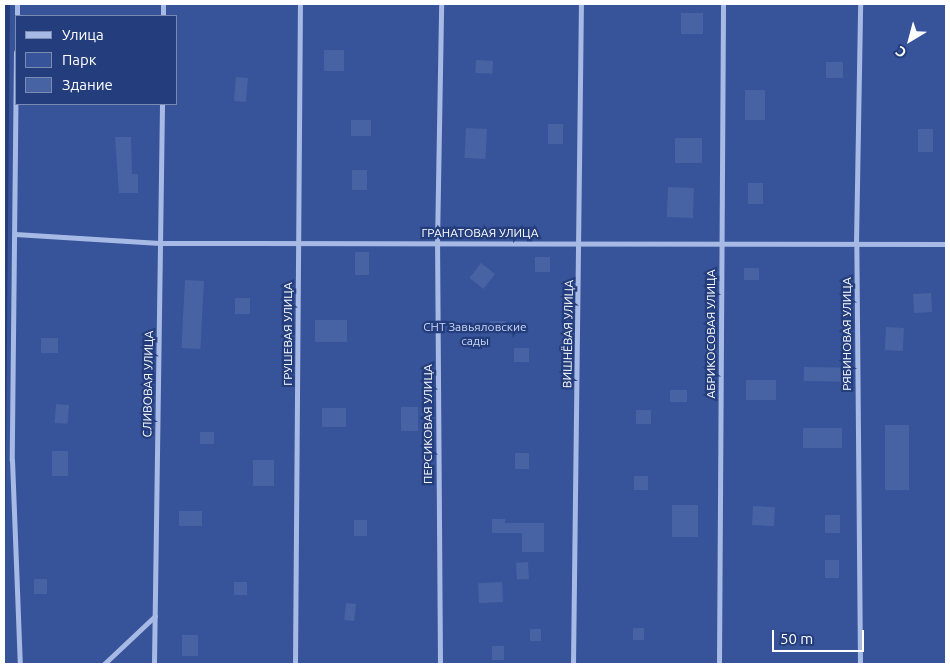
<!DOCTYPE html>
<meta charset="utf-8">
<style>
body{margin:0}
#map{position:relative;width:950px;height:668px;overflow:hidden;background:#243d7c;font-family:Ubuntu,sans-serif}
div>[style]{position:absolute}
.green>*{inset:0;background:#37549a}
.building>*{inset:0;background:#4863a3;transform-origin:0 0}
.minor>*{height:5px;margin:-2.5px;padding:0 2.5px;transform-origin:2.5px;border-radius:2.5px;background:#a7bae5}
span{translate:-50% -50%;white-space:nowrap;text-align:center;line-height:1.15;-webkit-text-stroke:4.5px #243d7c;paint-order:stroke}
.street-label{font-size:12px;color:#fff}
.park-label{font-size:12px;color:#cad7f4}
.frame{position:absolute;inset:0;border:5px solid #fff;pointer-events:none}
.legend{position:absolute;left:15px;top:15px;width:162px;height:90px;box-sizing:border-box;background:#243d7c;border:1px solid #7c8bb0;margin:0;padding:6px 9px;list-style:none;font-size:15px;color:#fff}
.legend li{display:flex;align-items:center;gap:10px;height:25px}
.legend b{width:25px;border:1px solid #7c8bb0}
.north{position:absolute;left:885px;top:15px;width:50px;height:50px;-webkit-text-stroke:4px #243d7c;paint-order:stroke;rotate:217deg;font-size:14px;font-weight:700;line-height:20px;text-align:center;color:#fff}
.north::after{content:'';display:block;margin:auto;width:18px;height:22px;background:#fff;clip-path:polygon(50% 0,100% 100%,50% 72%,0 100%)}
.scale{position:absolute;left:772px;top:630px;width:92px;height:22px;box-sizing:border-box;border:2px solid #fff;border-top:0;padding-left:6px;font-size:15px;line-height:18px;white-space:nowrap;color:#fff;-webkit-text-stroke:4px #243d7c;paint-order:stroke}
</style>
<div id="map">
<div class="green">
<i style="clip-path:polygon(evenodd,10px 4px,946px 4px,946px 664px,4px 664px,10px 4px,16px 16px,176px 16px,176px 104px,16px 104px,16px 16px)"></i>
</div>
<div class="building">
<i style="left:681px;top:13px;width:22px;height:21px"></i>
<i style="left:324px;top:50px;width:20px;height:21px"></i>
<i style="left:476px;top:60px;width:17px;height:13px;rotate:3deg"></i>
<i style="left:826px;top:62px;width:17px;height:16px"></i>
<i style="left:236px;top:77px;width:12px;height:24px;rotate:5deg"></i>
<i style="left:745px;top:90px;width:20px;height:30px"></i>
<i style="left:351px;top:120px;width:20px;height:16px"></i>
<i style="left:563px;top:124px;width:20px;height:15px;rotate:90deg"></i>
<i style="left:466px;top:128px;width:21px;height:30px;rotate:3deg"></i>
<i style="left:918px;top:129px;width:15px;height:23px"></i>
<i style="clip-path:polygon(115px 137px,131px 137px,132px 174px,138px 174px,138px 193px,119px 193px)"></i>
<i style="left:675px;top:138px;width:27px;height:25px"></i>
<i style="left:352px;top:170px;width:15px;height:20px"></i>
<i style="left:748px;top:183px;width:15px;height:21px"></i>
<i style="left:668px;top:187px;width:26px;height:30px;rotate:2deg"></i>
<i style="left:355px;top:252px;width:14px;height:23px"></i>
<i style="left:535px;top:257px;width:15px;height:15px"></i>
<i style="left:481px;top:263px;width:18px;height:19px;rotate:38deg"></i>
<i style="left:744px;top:268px;width:15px;height:12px"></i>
<i style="left:185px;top:280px;width:19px;height:68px;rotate:3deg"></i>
<i style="left:931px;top:293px;width:19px;height:18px;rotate:87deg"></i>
<i style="left:250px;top:298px;width:16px;height:15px;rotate:90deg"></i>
<i style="left:315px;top:320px;width:32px;height:22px"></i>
<i style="left:490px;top:321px;width:16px;height:11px"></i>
<i style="left:886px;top:327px;width:18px;height:23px;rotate:3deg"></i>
<i style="left:41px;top:338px;width:17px;height:15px"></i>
<i style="left:514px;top:348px;width:15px;height:14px"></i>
<i style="left:804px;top:367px;width:47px;height:14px;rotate:1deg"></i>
<i style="left:746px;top:380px;width:30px;height:20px"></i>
<i style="left:687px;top:390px;width:12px;height:17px;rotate:90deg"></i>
<i style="left:56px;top:404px;width:13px;height:19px;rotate:4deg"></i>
<i style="left:401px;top:407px;width:17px;height:24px"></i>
<i style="left:322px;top:408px;width:24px;height:19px"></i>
<i style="left:636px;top:410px;width:15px;height:14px"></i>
<i style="left:885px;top:425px;width:24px;height:65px"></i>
<i style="left:803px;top:428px;width:39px;height:20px"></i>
<i style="left:200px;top:432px;width:14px;height:12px"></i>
<i style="left:52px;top:451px;width:16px;height:25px"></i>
<i style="left:515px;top:453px;width:14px;height:16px"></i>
<i style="left:253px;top:460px;width:21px;height:26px"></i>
<i style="left:634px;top:476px;width:14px;height:14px"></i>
<i style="left:698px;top:505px;width:32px;height:26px;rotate:90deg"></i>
<i style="left:753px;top:506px;width:22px;height:19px;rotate:3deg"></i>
<i style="left:179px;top:511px;width:23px;height:15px"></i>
<i style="left:840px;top:515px;width:18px;height:15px;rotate:90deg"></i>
<i style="clip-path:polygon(492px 519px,505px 519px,505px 523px,544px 523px,544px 552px,522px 552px,522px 533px,492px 533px)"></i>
<i style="left:354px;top:520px;width:13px;height:16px"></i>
<i style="left:839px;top:560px;width:18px;height:14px;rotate:90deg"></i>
<i style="left:528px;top:562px;width:17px;height:12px;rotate:87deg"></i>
<i style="left:34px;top:579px;width:13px;height:15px"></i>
<i style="left:234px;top:582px;width:13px;height:13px"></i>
<i style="left:502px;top:582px;width:20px;height:24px;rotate:87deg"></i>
<i style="left:346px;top:603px;width:10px;height:17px;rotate:6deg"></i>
<i style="left:633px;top:628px;width:11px;height:12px"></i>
<i style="left:530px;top:629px;width:11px;height:12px"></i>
<i style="left:182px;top:635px;width:16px;height:21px"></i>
<i style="left:492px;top:646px;width:12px;height:14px"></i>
</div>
<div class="minor">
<i style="left:17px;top:16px;width:12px;rotate:-90deg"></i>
<i style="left:163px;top:16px;width:12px;rotate:-90deg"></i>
<i style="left:16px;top:52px;width:408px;rotate:90.6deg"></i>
<i style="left:12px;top:460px;width:204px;rotate:87.8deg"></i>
<i style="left:15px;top:234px;width:145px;rotate:3.6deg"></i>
<i style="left:160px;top:243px;width:786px;rotate:0.07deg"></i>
<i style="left:104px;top:664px;width:70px;rotate:-43.3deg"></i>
<i style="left:154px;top:664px;width:560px;rotate:-89.18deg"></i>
<i style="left:295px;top:664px;width:660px;rotate:-89.57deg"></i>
<i style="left:440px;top:664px;width:421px;rotate:-90.4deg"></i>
<i style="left:437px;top:243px;width:239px;rotate:-89deg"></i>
<i style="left:573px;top:664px;width:660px;rotate:-89.31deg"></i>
<i style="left:719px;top:664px;width:660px;rotate:-89.65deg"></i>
<i style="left:860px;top:664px;width:421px;rotate:-90.5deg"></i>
<i style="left:856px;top:243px;width:239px;rotate:-89deg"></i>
</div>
<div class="street-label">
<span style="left:480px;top:233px">ГРАНАТОВАЯ УЛИЦА</span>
<span style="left:288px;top:334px;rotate:-90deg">ГРУШЕВАЯ УЛИЦА</span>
<span style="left:568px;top:334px;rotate:-89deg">ВИШНЁВАЯ УЛИЦА</span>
<span style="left:711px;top:334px;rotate:-90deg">АБРИКОСОВАЯ УЛИЦА</span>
<span style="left:847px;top:334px;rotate:-90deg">РЯБИНОВАЯ УЛИЦА</span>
<span style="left:148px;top:384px;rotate:-89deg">СЛИВОВАЯ УЛИЦА</span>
<span style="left:428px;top:424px;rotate:-90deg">ПЕРСИКОВАЯ УЛИЦА</span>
</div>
<div class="park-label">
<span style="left:475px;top:334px">СНТ Завьяловские<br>сады</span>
</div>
<div class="frame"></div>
<ul class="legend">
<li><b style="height:6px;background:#a7bae5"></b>Улица</li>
<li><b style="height:14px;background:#37549a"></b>Парк</li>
<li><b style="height:14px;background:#4863a3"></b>Здание</li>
</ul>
<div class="north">С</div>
<div class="scale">50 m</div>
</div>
